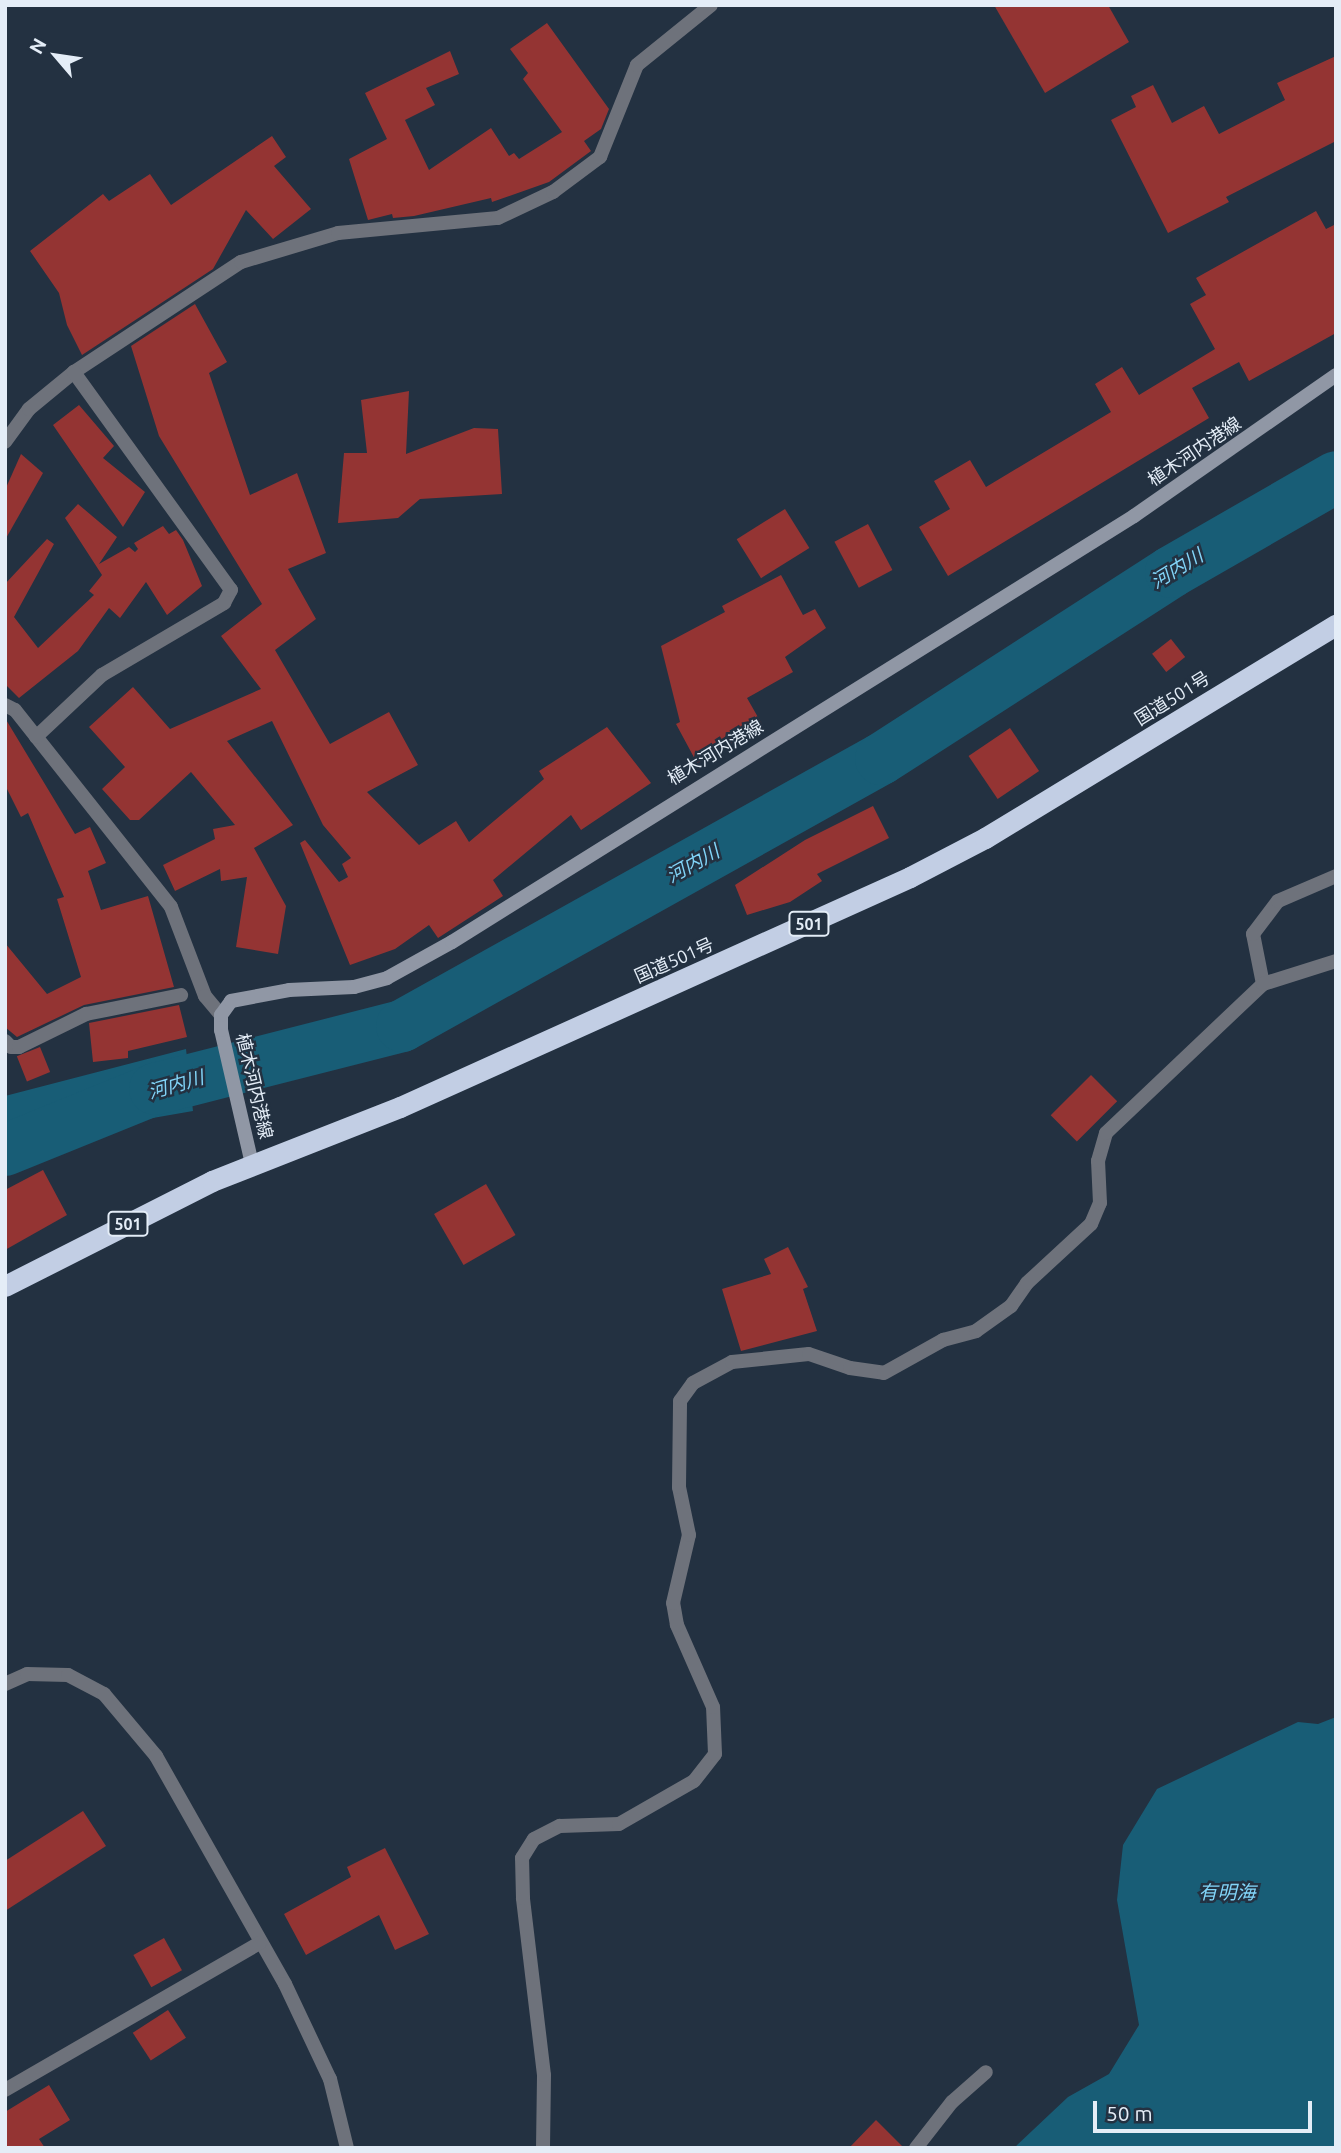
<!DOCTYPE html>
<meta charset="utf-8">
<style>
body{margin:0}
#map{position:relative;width:1341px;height:2153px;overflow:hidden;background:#233141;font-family:Ubuntu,"Noto Sans JP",sans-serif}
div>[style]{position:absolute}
.water>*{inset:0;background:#185d76}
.river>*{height:52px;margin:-26px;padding:0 26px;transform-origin:26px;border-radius:26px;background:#185d76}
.building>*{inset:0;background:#943433;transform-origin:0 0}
.street>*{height:14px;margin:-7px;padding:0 7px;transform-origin:7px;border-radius:7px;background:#6e727b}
.secondary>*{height:14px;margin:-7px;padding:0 7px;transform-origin:7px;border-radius:7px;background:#9097a5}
.highway>*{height:21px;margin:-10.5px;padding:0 10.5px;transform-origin:10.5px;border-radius:10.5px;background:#c2cee4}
span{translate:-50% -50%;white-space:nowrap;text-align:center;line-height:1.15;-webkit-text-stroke:5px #233141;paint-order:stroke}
.shield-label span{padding:2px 5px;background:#233141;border:2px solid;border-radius:5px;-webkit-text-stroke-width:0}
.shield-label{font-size:16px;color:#e4edf7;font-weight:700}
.street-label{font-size:18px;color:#e4edf7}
.water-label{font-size:19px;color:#82d5f9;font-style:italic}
.frame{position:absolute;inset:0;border:7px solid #e4edf7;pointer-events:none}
.north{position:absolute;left:21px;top:21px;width:70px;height:70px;-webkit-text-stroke:5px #233141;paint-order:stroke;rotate:299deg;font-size:19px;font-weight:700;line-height:28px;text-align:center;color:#e4edf7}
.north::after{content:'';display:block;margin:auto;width:24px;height:32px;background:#e4edf7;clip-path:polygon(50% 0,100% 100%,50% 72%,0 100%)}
.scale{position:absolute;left:1093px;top:2101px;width:219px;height:32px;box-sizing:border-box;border:4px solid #e4edf7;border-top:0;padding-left:9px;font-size:21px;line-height:24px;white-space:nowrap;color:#e4edf7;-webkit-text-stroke:5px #233141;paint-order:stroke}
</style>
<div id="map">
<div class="water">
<i style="clip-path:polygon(186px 1049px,193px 1111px,147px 1119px,5px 1175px,5px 1096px)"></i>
<i style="clip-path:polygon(1336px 1717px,1336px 2148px,1014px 2148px,1068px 2097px,1109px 2074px,1139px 2025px,1117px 1900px,1123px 1845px,1157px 1789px,1298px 1722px,1318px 1724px)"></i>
</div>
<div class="river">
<i style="left:5px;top:1150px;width:162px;rotate:-22.1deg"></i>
<i style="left:155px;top:1089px;width:255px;rotate:-14.3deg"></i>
<i style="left:402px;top:1026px;width:548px;rotate:-29.14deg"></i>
<i style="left:881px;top:759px;width:345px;rotate:-32.8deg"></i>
<i style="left:1171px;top:572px;width:190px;rotate:-29.9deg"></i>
</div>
<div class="building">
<i style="clip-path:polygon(994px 5px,1108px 5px,1129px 42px,1045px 93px)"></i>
<i style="clip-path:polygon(547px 23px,609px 109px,601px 129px,584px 141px,591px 151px,549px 182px,492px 202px,491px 198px,414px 216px,393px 218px,392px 214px,368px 220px,349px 159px,387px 139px,365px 93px,450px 51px,459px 74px,426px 88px,435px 105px,405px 120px,429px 170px,491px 128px,509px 156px,514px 153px,519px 159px,562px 132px,523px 79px,528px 73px,510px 49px)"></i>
<i style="clip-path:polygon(1336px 56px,1336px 141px,1226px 197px,1229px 202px,1168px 233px,1111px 120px,1136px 107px,1131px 96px,1153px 85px,1172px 123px,1204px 106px,1219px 134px,1285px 100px,1277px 83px)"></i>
<i style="clip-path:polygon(272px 136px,286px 157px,274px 166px,311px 209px,273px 239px,246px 210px,213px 269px,82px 355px,67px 325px,59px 293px,30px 251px,103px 194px,109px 201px,150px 174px,171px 205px)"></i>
<i style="clip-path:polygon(1316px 211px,1326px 229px,1336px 224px,1336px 333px,1249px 381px,1239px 362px,1192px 388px,1209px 418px,948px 576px,919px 527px,950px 509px,934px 481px,970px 460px,986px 487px,1111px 412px,1095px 384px,1122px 367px,1139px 395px,1215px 349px,1190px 304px,1206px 295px,1196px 278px)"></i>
<i style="clip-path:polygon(195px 304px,227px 362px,209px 373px,250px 495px,297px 473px,326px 553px,288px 569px,316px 619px,275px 650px,330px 744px,389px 712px,418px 765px,367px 792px,419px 845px,456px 821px,469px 842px,544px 779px,539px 771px,607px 727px,651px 783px,581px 830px,571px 815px,493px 880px,503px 896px,438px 938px,429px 925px,395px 949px,350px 965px,300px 843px,305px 840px,339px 882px,348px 877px,342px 864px,351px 858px,323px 825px,272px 721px,227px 741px,293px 825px,254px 848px,286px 906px,278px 954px,236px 947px,247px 877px,221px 881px,220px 869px,175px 891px,163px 865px,215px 839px,213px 829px,235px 825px,191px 772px,139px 820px,130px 820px,102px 789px,125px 767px,89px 727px,133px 687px,170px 729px,261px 689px,221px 636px,262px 604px,159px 436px,131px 346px)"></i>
<i style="clip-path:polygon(409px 391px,406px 454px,474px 428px,498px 429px,502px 494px,420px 499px,398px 518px,338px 523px,344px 453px,367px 453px,361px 400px)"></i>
<i style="clip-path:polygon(79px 405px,114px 446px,103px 458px,145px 492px,123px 527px,53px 425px)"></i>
<i style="clip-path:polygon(21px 454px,43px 473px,5px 540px,5px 490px)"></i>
<i style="clip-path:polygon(78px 504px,117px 537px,99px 564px,129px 547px,135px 552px,138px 549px,134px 543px,163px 526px,169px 534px,176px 530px,183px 540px,202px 586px,167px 615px,146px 582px,120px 618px,109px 608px,78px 651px,19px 698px,5px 684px,5px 584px,47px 539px,54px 544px,14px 617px,38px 648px,94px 595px,89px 591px,102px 575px,65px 518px)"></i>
<i style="left:785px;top:509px;width:46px;height:57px;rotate:58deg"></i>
<i style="left:868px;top:524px;width:52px;height:38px;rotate:62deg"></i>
<i style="clip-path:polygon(781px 575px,803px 615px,815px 609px,826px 628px,785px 657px,793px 672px,747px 698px,763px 726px,697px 763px,676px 724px,680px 722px,661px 646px,725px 612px,722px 606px)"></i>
<i style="left:1171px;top:639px;width:23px;height:24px;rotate:52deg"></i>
<i style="clip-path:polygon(5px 718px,75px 834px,90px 827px,106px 863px,88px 871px,101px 910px,148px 896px,174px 987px,84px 1005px,17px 1037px,5px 1027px,5px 943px,47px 994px,81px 977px,57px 899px,64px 897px,28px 813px,21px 817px,5px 785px)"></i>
<i style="left:1010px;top:728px;width:52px;height:50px;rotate:56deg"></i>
<i style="clip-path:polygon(873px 806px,889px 838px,817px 874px,822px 881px,790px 902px,747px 915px,735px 885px,805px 840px)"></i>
<i style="clip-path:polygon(179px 1005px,187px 1037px,128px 1051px,128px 1058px,93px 1062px,89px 1023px)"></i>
<i style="left:40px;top:1047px;width:27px;height:25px;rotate:68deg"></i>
<i style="left:1091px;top:1075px;width:37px;height:57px;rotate:45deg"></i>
<i style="clip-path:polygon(43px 1170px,67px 1215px,5px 1250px,5px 1190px)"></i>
<i style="left:486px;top:1184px;width:59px;height:60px;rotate:60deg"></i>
<i style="clip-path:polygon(788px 1247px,808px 1287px,803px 1289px,817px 1331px,741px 1351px,722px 1289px,771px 1274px,764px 1259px)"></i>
<i style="clip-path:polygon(83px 1811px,106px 1846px,5px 1911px,5px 1861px)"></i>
<i style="clip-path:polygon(385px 1848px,429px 1934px,395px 1950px,379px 1915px,306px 1955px,284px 1914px,351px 1877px,347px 1867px)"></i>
<i style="left:164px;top:1938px;width:37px;height:35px;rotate:61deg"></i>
<i style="left:168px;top:2010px;width:33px;height:42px;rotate:57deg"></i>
<i style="clip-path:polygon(49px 2085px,70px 2120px,39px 2139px,45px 2148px,5px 2148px,5px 2112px)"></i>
<i style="clip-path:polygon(876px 2120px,904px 2148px,849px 2148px)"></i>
</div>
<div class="street">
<i style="left:5px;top:442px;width:41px;rotate:-54deg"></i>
<i style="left:29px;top:409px;width:58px;rotate:-39.4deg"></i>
<i style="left:74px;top:372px;width:200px;rotate:-33.4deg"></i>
<i style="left:241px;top:262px;width:101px;rotate:-16.6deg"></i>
<i style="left:338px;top:233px;width:161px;rotate:-5.4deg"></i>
<i style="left:498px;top:218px;width:61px;rotate:-25.3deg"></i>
<i style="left:553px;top:192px;width:59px;rotate:-36.7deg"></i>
<i style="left:600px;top:157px;width:99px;rotate:-68.1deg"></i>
<i style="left:637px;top:65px;width:95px;rotate:-39deg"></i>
<i style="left:5px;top:705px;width:11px;rotate:27deg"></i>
<i style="left:15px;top:710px;width:251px;rotate:51.6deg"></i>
<i style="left:171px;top:907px;width:95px;rotate:69.1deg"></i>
<i style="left:205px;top:996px;width:25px;rotate:50deg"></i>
<i style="left:36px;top:737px;width:91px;rotate:-43.2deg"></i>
<i style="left:102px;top:675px;width:142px;rotate:-30.5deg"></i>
<i style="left:224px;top:603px;width:15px;rotate:-62deg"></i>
<i style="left:231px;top:590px;width:269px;rotate:-125.8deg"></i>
<i style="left:1263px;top:984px;width:51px;rotate:-101.3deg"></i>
<i style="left:1253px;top:934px;width:41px;rotate:-52.9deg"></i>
<i style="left:1278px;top:901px;width:63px;rotate:-23.3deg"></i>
<i style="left:5px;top:1041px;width:8px;rotate:45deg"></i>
<i style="left:11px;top:1047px;width:8px"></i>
<i style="left:19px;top:1047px;width:75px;rotate:-26.2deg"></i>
<i style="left:86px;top:1014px;width:97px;rotate:-11.3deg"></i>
<i style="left:5px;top:1684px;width:24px;rotate:-24deg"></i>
<i style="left:27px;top:1674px;width:41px;rotate:1.4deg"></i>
<i style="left:68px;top:1675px;width:41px;rotate:27.8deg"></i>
<i style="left:104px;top:1694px;width:81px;rotate:50deg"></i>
<i style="left:156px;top:1756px;width:262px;rotate:60.5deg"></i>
<i style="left:285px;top:1984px;width:105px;rotate:64.7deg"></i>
<i style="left:330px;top:2079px;width:71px;rotate:76.2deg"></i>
<i style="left:5px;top:2090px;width:294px;rotate:-30deg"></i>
<i style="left:543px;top:2148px;width:73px;rotate:-89.2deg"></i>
<i style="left:544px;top:2075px;width:178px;rotate:-96.8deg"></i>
<i style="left:523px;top:1898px;width:40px;rotate:-91.4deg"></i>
<i style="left:522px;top:1858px;width:22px;rotate:-58deg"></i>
<i style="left:534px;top:1839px;width:29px;rotate:-27deg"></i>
<i style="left:560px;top:1826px;width:59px;rotate:-1.9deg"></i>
<i style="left:619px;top:1824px;width:86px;rotate:-29.8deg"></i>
<i style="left:694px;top:1781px;width:34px;rotate:-52deg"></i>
<i style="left:715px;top:1754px;width:47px;rotate:-92.4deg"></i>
<i style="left:713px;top:1707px;width:90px;rotate:-113.7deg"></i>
<i style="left:677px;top:1625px;width:22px;rotate:-100deg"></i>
<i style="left:673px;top:1603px;width:70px;rotate:-76.8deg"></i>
<i style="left:689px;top:1535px;width:49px;rotate:-101.8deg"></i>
<i style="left:679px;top:1487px;width:86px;rotate:-89.3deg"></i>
<i style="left:680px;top:1401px;width:22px;rotate:-54deg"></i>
<i style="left:693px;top:1383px;width:44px;rotate:-28.3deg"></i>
<i style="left:732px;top:1362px;width:77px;rotate:-5.9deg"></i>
<i style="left:809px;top:1354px;width:43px;rotate:18.9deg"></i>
<i style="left:850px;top:1368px;width:34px;rotate:8deg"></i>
<i style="left:884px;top:1373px;width:68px;rotate:-29.2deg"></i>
<i style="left:943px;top:1340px;width:34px;rotate:-15deg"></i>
<i style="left:976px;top:1331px;width:43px;rotate:-35.5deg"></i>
<i style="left:1011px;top:1306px;width:28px;rotate:-55deg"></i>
<i style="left:1027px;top:1283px;width:87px;rotate:-42.7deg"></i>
<i style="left:1091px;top:1224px;width:23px;rotate:-67deg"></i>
<i style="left:1100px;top:1203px;width:42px;rotate:-92.7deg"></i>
<i style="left:1098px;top:1161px;width:29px;rotate:-74deg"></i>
<i style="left:1106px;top:1133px;width:216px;rotate:-43.5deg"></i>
<i style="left:1263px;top:984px;width:77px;rotate:-17.5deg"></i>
<i style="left:916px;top:2148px;width:58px;rotate:-52deg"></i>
<i style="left:952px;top:2102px;width:45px;rotate:-41.4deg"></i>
</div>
<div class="secondary">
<i style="left:252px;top:1164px;width:138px;rotate:-103deg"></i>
<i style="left:221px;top:1030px;width:15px;rotate:-90deg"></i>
<i style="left:221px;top:1015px;width:17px;rotate:-54deg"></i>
<i style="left:231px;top:1001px;width:59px;rotate:-10.7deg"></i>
<i style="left:289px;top:990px;width:65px;rotate:-2.6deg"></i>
<i style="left:354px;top:987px;width:34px;rotate:-15deg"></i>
<i style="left:387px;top:978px;width:74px;rotate:-29deg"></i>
<i style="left:452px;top:942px;width:804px;rotate:-31.99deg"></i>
<i style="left:1134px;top:516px;width:246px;rotate:-34.9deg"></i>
</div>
<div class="highway">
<i style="left:5px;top:1286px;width:232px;rotate:-26.9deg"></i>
<i style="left:212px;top:1181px;width:202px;rotate:-21.5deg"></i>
<i style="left:400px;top:1107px;width:559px;rotate:-24.27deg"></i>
<i style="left:910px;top:877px;width:85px;rotate:-27.5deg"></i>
<i style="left:985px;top:838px;width:411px;rotate:-31.3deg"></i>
</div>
<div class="shield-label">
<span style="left:809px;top:924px">501</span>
<span style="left:128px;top:1224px">501</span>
</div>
<div class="street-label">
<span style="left:1194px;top:451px;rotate:-34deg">植木河内港線</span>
<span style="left:1172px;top:698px;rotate:-32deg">国道501号</span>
<span style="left:715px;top:752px;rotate:-31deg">植木河内港線</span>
<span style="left:674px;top:960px;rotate:-24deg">国道501号</span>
<span style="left:255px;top:1086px;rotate:77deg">植木河内港線</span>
</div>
<div class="water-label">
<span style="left:1177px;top:569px;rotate:-31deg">河内川</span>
<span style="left:693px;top:864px;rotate:-29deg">河内川</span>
<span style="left:176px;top:1085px;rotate:-16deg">河内川</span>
<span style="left:1227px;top:1893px">有明海</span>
</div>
<div class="frame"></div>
<div class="north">N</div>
<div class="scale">50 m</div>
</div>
